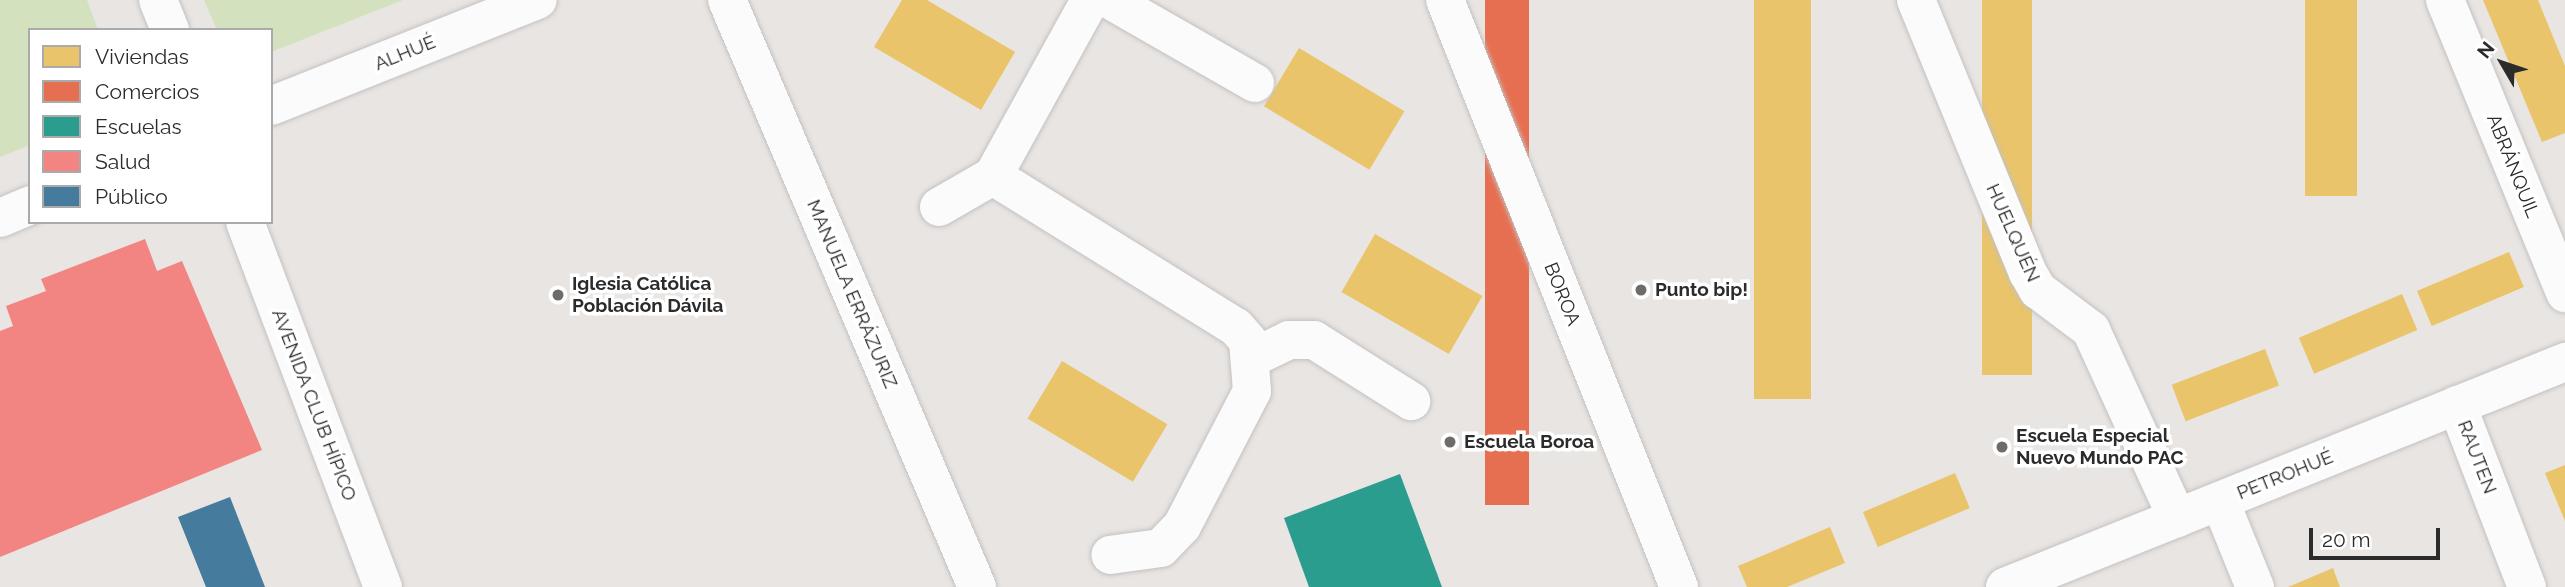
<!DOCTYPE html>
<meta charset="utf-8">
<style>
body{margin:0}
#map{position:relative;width:2565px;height:587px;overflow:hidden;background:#e9e5e2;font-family:Raleway,sans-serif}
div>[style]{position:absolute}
.green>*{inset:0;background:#d3e1be}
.homes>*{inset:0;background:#e9c46a;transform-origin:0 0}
.shops>*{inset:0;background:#e76f51;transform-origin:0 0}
.schools>*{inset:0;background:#2a9d8f}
.health>*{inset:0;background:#f28482}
.public>*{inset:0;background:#457b9d}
.roads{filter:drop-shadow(0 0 2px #c3c2c2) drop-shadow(0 0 2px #c3c2c2)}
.minor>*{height:38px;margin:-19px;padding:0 19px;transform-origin:19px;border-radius:19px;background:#fcfbfb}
.dots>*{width:19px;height:19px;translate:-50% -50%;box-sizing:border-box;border:4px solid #fff;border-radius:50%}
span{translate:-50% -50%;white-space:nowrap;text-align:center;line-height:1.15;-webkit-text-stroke:7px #fff;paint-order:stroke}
.street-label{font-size:19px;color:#2b2b2b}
.poi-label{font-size:19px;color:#2b2b2b;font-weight:700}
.left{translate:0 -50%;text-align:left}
.legend{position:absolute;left:28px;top:28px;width:245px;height:196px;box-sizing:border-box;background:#fff;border:2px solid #aaa;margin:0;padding:9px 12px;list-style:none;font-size:21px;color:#2b2b2b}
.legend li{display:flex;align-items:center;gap:14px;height:35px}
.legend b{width:35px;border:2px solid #aaa}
.north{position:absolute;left:2467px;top:28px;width:70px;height:70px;-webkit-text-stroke:5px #fff;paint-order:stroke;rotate:309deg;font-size:19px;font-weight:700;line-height:28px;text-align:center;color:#2b2b2b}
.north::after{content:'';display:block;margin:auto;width:24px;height:32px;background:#2b2b2b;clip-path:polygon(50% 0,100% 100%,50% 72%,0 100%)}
.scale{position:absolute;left:2309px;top:528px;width:131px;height:32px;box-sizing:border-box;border:4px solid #2b2b2b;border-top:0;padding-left:9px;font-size:21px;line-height:24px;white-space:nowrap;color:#2b2b2b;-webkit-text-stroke:5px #fff;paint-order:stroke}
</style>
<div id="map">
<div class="green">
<i style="clip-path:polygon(0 0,87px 0,98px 30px,30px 30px,30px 145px,0 157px)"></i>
<i style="clip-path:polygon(204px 0,403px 0,271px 52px,271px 30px,217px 30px)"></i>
</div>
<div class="homes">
<i style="clip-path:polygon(902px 0,927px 0,1015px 52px,981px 110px,874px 47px)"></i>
<i style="left:1754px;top:0;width:57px;height:399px"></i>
<i style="left:1982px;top:0;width:50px;height:375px"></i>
<i style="left:2305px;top:0;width:52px;height:196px"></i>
<i style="clip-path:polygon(2483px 0,2538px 0,2565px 66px,2565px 133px,2542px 142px)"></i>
<i style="left:1299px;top:48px;width:123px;height:68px;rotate:31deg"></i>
<i style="left:1375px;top:234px;width:124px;height:67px;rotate:30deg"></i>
<i style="left:2509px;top:252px;width:38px;height:100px;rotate:67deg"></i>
<i style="left:2402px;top:294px;width:39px;height:112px;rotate:67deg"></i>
<i style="left:2265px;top:349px;width:39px;height:100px;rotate:69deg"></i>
<i style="left:1062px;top:361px;width:123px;height:67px;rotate:31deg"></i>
<i style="clip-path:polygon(2565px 465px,2565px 521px,2545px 473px)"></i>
<i style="left:1955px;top:473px;width:38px;height:100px;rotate:67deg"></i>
<i style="clip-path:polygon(1830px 527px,1845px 563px,1787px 587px,1747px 587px,1738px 566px)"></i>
<i style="clip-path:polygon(2333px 568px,2340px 587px,2288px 587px)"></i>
</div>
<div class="shops">
<i style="left:1485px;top:0;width:44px;height:505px"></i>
</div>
<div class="schools">
<i style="clip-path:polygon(1400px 474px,1442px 587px,1309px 587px,1284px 518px)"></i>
</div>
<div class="health">
<i style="clip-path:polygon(145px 239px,157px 271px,182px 261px,262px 450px,0 557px,0 331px,13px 326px,6px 306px,46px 291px,41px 279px)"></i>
</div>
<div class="public">
<i style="clip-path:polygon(230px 497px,265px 587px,206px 587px,178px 517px)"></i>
</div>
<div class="roads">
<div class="minor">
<i style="left:158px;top:0;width:32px;rotate:68deg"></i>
<i style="left:727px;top:0;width:638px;rotate:66.93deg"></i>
<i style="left:1110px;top:0;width:167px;rotate:29.8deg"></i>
<i style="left:1445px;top:0;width:632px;rotate:68.27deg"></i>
<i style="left:1916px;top:0;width:295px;rotate:67.7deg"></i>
<i style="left:2028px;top:273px;width:20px;rotate:60deg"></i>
<i style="left:2038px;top:290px;width:66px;rotate:37deg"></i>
<i style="left:2091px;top:330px;width:207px;rotate:65.4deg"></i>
<i style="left:2445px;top:0;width:317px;rotate:67.7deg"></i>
<i style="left:271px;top:106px;width:287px;rotate:-21.7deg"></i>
<i style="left:993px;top:176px;width:201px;rotate:-61.1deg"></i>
<i style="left:939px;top:207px;width:62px;rotate:-29.9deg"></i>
<i style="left:993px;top:176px;width:286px;rotate:31.9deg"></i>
<i style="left:1236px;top:327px;width:18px;rotate:49deg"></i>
<i style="left:1248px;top:341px;width:50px;rotate:85.4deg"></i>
<i style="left:1252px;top:391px;width:152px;rotate:117.4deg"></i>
<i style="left:1182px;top:526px;width:30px;rotate:134deg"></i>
<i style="left:1161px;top:548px;width:51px;rotate:172.2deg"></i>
<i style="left:0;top:218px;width:33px;rotate:-23deg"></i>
<i style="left:245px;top:222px;width:390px;rotate:69.3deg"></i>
<i style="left:1252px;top:358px;width:41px;rotate:-25.9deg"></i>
<i style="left:1289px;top:340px;width:25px"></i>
<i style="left:1314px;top:340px;width:115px;rotate:32.2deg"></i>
<i style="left:2457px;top:405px;width:195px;rotate:69deg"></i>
<i style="left:2220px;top:501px;width:93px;rotate:67.9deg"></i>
<i style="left:2005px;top:587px;width:604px;rotate:-21.89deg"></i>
</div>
</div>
<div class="dots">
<i style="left:1641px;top:290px;background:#6e6c6b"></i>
<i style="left:558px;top:295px;background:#6e6c6b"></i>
<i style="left:1450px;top:442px;background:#6e6c6b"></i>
<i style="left:2002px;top:447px;background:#6e6c6b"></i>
</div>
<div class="street-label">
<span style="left:405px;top:53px;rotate:-22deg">ALHUÉ</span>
<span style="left:2513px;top:166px;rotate:68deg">ABRÁNQUIL</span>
<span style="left:2013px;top:233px;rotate:66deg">HUELQUÉN</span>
<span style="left:852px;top:294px;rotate:67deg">MANUELA ERRÁZURIZ</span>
<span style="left:1562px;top:294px;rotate:68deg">BOROA</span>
<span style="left:314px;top:405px;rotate:69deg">AVENIDA CLUB HÍPICO</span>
<span style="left:2477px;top:457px;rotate:69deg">RAUTEN</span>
<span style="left:2285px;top:475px;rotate:-22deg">PETROHUÉ</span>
</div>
<div class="poi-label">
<span class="left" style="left:572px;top:295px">Iglesia Católica<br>Población Dávila</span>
<span class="left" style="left:1655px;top:290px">Punto bip!</span>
<span class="left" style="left:2016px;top:447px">Escuela Especial<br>Nuevo Mundo PAC</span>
<span class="left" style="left:1464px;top:442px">Escuela Boroa</span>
</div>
<ul class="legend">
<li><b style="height:19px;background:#e9c46a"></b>Viviendas</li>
<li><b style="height:19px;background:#e76f51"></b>Comercios</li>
<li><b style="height:19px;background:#2a9d8f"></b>Escuelas</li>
<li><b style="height:19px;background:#f28482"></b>Salud</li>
<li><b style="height:19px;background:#457b9d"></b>Público</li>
</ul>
<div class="north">N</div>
<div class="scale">20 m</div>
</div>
